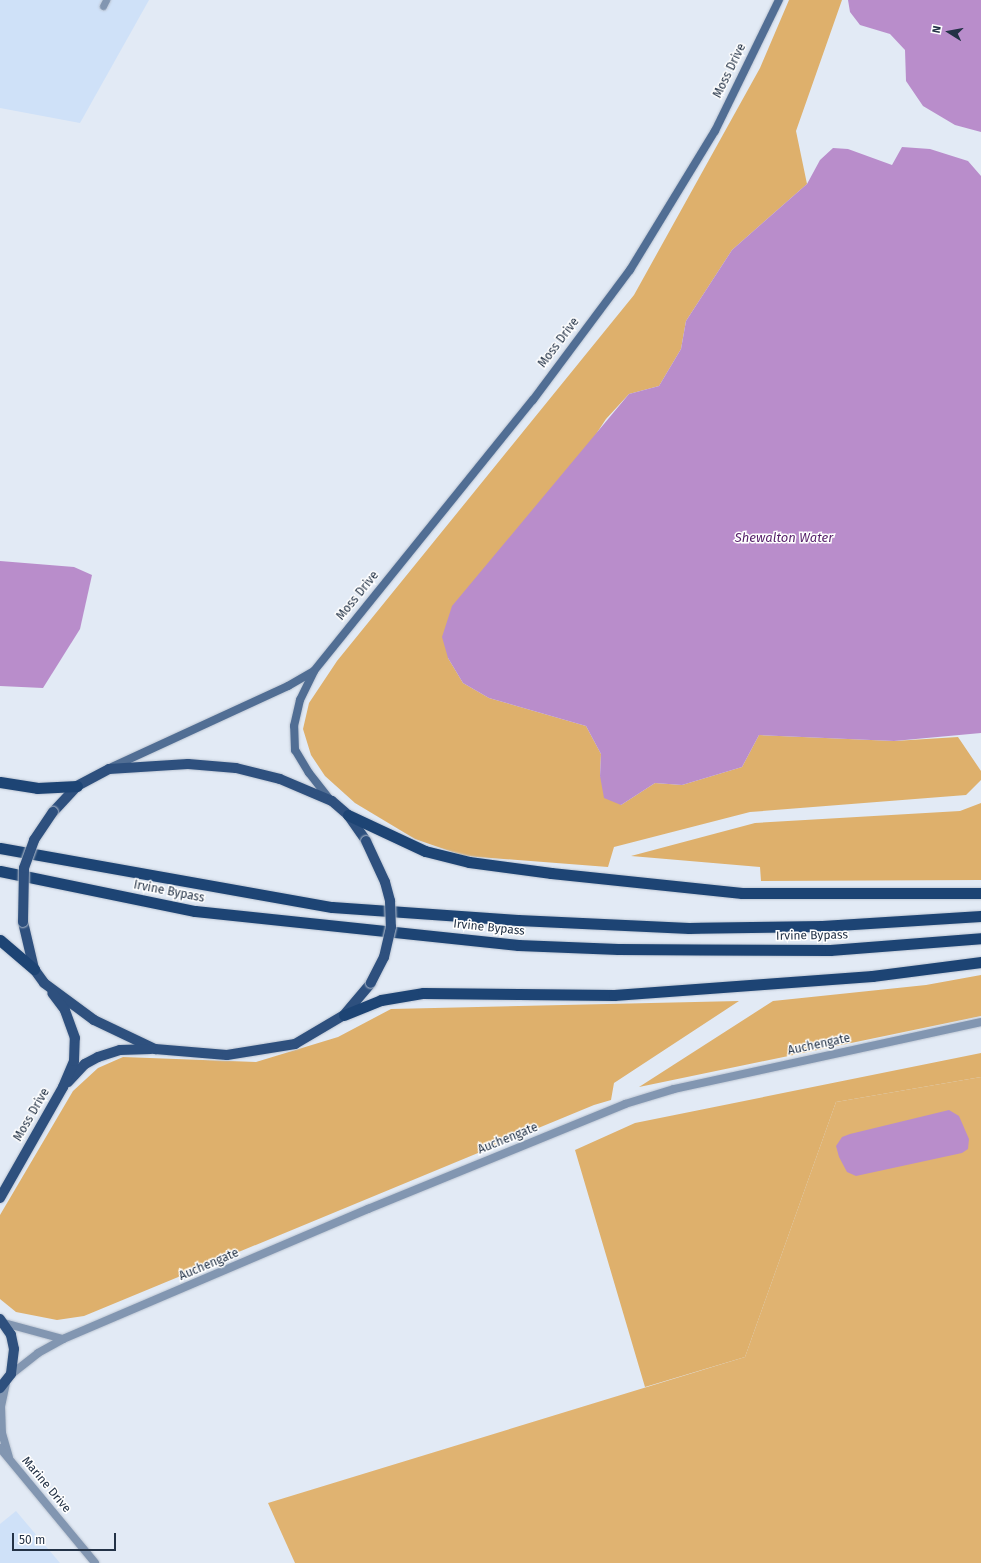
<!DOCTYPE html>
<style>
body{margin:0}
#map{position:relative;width:981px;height:1563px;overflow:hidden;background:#e2eaf5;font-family:"Fira Sans",sans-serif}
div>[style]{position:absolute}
.built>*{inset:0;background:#cfe1f8}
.green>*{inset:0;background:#e0b371}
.forest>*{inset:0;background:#deb06c}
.water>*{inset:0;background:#b98dcb}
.roads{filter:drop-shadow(0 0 1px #bcc5d2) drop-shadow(0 0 1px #bcc5d2)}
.service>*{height:7px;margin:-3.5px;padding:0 3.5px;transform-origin:3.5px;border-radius:3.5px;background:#8296b1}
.minor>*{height:8px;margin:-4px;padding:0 4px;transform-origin:4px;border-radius:4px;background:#8296b1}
.tertiary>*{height:8px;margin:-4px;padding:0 4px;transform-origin:4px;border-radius:4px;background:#8296b1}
.secondary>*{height:8px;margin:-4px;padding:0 4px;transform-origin:4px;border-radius:4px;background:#516e94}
.primary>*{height:10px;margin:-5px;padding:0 5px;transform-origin:5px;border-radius:5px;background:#2e507e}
.trunk>*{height:11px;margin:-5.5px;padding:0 5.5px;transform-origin:5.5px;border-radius:5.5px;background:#1d4474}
.bridges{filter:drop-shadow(0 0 1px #bcc5d2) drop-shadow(0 0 1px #bcc5d2)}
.primary-bridge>*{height:10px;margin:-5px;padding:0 5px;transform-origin:5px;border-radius:5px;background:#2e507e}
span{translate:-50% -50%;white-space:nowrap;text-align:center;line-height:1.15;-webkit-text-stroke:3px #fff;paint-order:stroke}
.street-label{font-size:12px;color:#233246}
.water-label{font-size:13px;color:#541d68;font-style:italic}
.north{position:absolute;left:929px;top:12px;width:40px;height:40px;-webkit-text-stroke:3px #fff;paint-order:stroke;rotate:281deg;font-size:11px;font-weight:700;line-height:16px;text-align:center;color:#233246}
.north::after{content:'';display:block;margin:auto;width:14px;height:18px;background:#233246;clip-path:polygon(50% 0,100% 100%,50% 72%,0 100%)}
.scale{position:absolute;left:12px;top:1533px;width:104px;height:18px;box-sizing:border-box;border:2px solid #233246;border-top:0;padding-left:5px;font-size:12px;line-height:14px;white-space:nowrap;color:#233246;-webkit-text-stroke:3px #fff;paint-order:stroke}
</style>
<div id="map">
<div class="built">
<i style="clip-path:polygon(0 0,149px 0,80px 123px,0 108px)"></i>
<i style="clip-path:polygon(16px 1511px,60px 1563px,0 1563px,0 1524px)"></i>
</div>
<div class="green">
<i style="clip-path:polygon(981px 1077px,981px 1563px,295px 1563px,268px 1503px,745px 1357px,836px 1102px)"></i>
</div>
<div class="forest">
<i style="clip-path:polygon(789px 0,842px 0,796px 131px,807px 184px,732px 250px,686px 321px,681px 349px,659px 386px,629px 394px,606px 419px,448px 658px,463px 683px,489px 698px,586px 726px,601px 754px,600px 776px,621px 805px,655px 783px,682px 785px,742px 767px,759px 735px,894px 741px,958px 737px,981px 771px,981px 780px,966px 795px,750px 812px,614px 847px,608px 867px,464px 856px,415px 839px,355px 803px,325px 776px,311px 755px,303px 729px,309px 703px,337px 661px,634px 295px,760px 68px)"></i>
<i style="clip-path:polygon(981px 803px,981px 880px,761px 881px,760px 867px,631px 856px,755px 823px,960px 811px)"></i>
<i style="clip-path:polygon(981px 975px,981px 1016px,639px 1087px,773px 1001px,926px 985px)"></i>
<i style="clip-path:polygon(739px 1001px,614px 1083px,611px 1100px,594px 1105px,84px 1316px,57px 1320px,16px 1312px,0 1299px,0 1215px,73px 1091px,98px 1068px,123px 1057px,256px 1062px,338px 1037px,391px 1009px)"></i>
<i style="clip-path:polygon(981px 1053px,981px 1077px,836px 1102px,745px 1357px,645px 1387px,575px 1150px,635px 1123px)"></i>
</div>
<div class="water">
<i style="clip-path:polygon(848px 0,981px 0,981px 132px,955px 125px,923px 106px,906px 81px,905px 50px,890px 34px,860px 25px,850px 12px)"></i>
<i style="clip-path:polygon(902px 147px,930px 149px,968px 161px,981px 176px,981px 733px,894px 741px,759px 735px,742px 767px,682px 785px,655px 783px,621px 805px,604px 798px,600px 776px,601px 754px,586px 726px,489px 698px,463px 683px,448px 658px,442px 637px,452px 606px,629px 394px,659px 386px,681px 349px,686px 321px,732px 250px,807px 184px,820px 160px,833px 148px,848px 149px,892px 165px)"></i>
<i style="clip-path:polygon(0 561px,74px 567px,92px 575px,80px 629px,43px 688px,0 686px)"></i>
<i style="clip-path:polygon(949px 1110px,959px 1116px,969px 1139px,968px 1149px,962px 1153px,856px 1176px,847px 1172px,839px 1157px,836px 1146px,842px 1137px,850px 1134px)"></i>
</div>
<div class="roads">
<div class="service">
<i style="left:103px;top:6px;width:7px;rotate:-63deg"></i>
</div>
<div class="minor">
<i style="left:4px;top:1323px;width:61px;rotate:15.2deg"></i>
<i style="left:9px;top:1376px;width:37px;rotate:-38deg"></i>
<i style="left:38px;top:1353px;width:29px;rotate:-29deg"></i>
<i style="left:63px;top:1339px;width:332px;rotate:-23.1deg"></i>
<i style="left:368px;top:1209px;width:278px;rotate:-22.2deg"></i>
<i style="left:625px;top:1104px;width:51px;rotate:-17deg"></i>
<i style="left:674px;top:1089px;width:314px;rotate:-12.3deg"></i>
</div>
<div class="tertiary">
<i style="left:6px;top:1383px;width:24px;rotate:102deg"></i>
<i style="left:1px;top:1406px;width:27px;rotate:88deg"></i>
<i style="left:2px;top:1433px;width:25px;rotate:74deg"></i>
<i style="left:0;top:1448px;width:149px;rotate:50.4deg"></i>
</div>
<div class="secondary">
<i style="left:112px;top:767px;width:194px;rotate:-24.7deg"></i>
<i style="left:288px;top:686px;width:30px;rotate:-30deg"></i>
<i style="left:331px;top:801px;width:36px;rotate:-128deg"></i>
<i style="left:309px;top:773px;width:27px;rotate:-121deg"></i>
<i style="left:295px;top:750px;width:24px;rotate:-92deg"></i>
<i style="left:294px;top:726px;width:27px;rotate:-77deg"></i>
<i style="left:300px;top:700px;width:32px;rotate:-64deg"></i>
<i style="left:314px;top:671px;width:348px;rotate:-51.1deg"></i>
<i style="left:533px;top:400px;width:162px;rotate:-53.3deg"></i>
<i style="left:630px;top:270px;width:163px;rotate:-58.6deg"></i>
<i style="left:715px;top:131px;width:146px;rotate:-64deg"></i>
</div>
<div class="primary">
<i style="left:53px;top:812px;width:35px;rotate:-47deg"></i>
<i style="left:77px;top:786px;width:36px;rotate:-28deg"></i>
<i style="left:109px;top:769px;width:79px;rotate:-3.6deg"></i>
<i style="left:188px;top:764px;width:48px;rotate:4.8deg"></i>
<i style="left:236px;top:768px;width:45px;rotate:14deg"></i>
<i style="left:280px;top:779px;width:56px;rotate:22.9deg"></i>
<i style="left:332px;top:801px;width:21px;rotate:41deg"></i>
<i style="left:348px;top:815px;width:32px;rotate:55deg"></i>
<i style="left:23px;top:922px;width:48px;rotate:76.8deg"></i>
<i style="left:34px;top:969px;width:17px;rotate:54deg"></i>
<i style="left:44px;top:983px;width:62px;rotate:36.5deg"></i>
<i style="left:94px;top:1020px;width:68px;rotate:25.4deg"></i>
<i style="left:155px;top:1049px;width:72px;rotate:4.8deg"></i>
<i style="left:227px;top:1055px;width:69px;rotate:-9.2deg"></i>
<i style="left:295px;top:1044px;width:57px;rotate:-30.6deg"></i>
<i style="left:344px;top:1015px;width:42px;rotate:-49.8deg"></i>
<i style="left:68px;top:1082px;width:25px;rotate:-47deg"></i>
<i style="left:85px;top:1064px;width:15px;rotate:-28deg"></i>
<i style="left:98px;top:1057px;width:23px;rotate:-18deg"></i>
<i style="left:120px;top:1050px;width:31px;rotate:-2deg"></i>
<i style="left:0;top:1198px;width:128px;rotate:-60.4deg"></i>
<i style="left:63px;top:1087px;width:28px;rotate:-67deg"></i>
<i style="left:74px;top:1061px;width:23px;rotate:-88deg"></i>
<i style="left:75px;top:1038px;width:30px;rotate:-110deg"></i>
<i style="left:65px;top:1010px;width:21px;rotate:-127deg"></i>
<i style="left:0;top:1319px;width:19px;rotate:55deg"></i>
<i style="left:11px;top:1335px;width:14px;rotate:78deg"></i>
<i style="left:14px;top:1349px;width:25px;rotate:97deg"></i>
<i style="left:11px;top:1374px;width:18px;rotate:128deg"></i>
</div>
<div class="trunk">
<i style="left:0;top:782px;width:37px;rotate:9deg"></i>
<i style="left:37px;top:788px;width:40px;rotate:-2.9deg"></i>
<i style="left:348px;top:815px;width:85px;rotate:25.1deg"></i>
<i style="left:425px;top:851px;width:45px;rotate:14deg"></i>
<i style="left:469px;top:862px;width:83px;rotate:7.6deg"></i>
<i style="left:551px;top:873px;width:192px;rotate:6deg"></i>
<i style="left:742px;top:893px;width:239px"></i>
<i style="left:0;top:848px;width:337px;rotate:10.1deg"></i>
<i style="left:332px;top:907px;width:186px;rotate:4deg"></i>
<i style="left:518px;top:920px;width:171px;rotate:2.7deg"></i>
<i style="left:689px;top:928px;width:133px;rotate:-0.9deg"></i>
<i style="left:822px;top:926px;width:159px;rotate:-3.6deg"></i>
<i style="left:0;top:871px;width:199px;rotate:11.6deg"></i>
<i style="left:195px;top:911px;width:325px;rotate:6deg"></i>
<i style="left:518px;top:945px;width:100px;rotate:2.3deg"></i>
<i style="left:618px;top:949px;width:212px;rotate:0.3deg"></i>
<i style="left:830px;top:950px;width:151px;rotate:-4.5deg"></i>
<i style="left:0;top:940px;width:45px;rotate:40.5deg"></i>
<i style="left:344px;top:1015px;width:40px;rotate:-22deg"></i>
<i style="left:381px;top:1000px;width:43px;rotate:-9.5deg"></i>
<i style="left:423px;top:993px;width:191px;rotate:0.6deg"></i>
<i style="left:614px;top:995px;width:259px;rotate:-4.2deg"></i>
<i style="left:872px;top:976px;width:110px;rotate:-7.3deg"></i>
</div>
</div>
<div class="bridges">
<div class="primary-bridge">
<i style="left:366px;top:841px;width:45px;rotate:65.1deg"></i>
<i style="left:385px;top:882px;width:20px;rotate:75deg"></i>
<i style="left:390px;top:901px;width:26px;rotate:88deg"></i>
<i style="left:391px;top:927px;width:31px;rotate:103deg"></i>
<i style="left:384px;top:957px;width:29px;rotate:117deg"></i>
<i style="left:23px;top:922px;width:54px;rotate:-88.9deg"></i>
<i style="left:24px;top:868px;width:30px;rotate:-70deg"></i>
<i style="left:34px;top:840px;width:34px;rotate:-56deg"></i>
</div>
</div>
<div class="street-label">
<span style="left:730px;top:71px;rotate:-64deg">Moss Drive</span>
<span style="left:559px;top:343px;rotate:-53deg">Moss Drive</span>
<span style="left:358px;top:596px;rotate:-51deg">Moss Drive</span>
<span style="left:169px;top:892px;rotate:11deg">Irvine Bypass</span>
<span style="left:489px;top:928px;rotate:6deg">Irvine Bypass</span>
<span style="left:812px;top:936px;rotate:-1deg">Irvine Bypass</span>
<span style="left:819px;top:1045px;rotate:-12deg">Auchengate</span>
<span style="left:32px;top:1115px;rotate:-60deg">Moss Drive</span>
<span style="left:508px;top:1139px;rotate:-22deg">Auchengate</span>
<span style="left:209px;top:1265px;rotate:-23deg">Auchengate</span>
<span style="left:46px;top:1485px;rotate:50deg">Marine Drive</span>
</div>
<div class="water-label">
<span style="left:784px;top:538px">Shewalton Water</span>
</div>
<div class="north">N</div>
<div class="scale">50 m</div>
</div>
